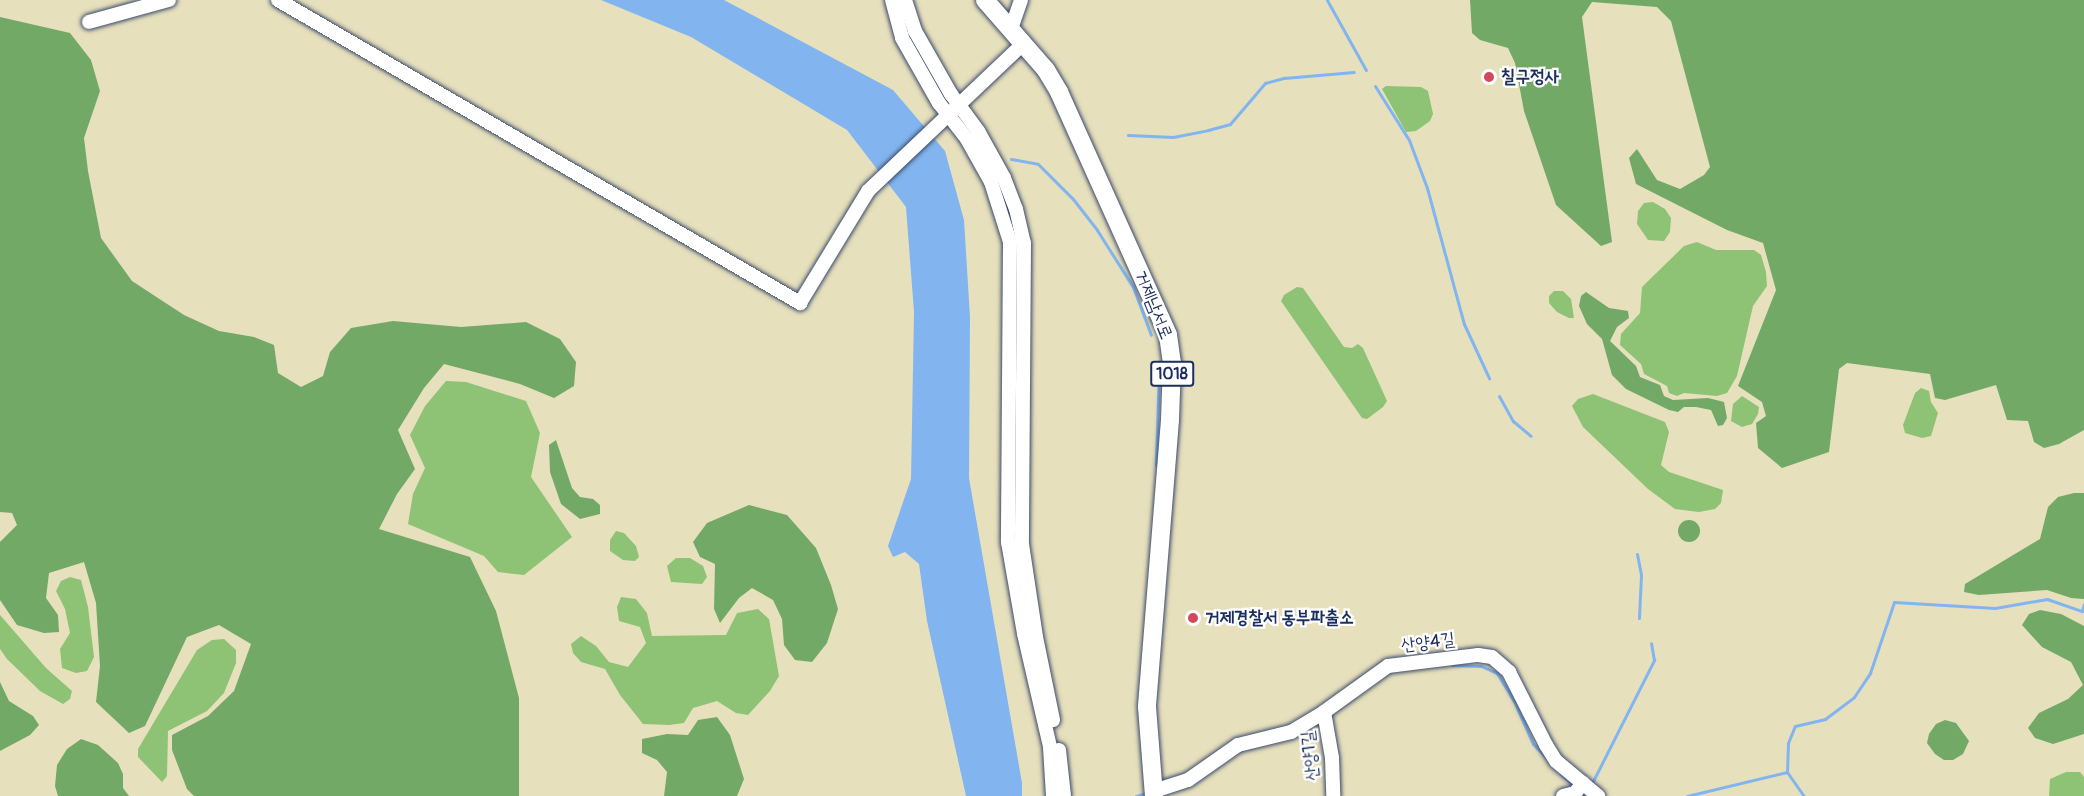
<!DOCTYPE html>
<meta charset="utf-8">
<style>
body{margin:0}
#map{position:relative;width:2084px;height:796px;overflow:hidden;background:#e7e0bc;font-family:Pangolin,"Poor Story",sans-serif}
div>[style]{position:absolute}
.green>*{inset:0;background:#8ec375}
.forest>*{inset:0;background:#72a966}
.round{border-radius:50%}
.water>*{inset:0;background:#82b5ef}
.stream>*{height:3px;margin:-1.5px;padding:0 1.5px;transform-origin:1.5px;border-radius:1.5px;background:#82b5ef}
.roads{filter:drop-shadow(0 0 2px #3a4a6c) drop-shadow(0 0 2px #3a4a6c)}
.minor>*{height:14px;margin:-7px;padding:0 7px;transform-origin:7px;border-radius:7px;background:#fff}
.major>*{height:18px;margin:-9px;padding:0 9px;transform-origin:9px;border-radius:9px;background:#fff}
.dots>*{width:16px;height:16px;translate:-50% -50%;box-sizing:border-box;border:3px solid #fff;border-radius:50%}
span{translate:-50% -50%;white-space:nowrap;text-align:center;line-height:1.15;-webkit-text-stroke:4.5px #fff;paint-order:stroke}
.shield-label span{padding:2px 4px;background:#fff;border:2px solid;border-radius:4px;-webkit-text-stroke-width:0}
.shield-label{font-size:16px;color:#1b2f5e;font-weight:700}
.poi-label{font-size:18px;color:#1b2f5e;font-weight:700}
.left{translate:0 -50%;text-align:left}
.street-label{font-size:18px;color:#1b2f5e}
</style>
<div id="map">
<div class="green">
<i style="clip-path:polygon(1386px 86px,1421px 87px,1428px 91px,1433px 114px,1430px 121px,1416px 131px,1406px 132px,1382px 89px)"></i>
<i style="clip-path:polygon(1653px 202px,1665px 209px,1671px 218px,1670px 232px,1664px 241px,1648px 240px,1637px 224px,1638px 211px,1644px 203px)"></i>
<i style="clip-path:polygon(1697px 242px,1716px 250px,1754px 250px,1761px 255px,1766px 272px,1767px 286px,1753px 306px,1737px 376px,1727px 393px,1717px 396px,1684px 393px,1677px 396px,1669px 393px,1667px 386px,1644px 374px,1641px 364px,1620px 345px,1621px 334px,1640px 313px,1642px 287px,1684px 246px)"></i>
<i style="clip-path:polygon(1297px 287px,1303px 288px,1344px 347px,1352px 348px,1358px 344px,1363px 348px,1387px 401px,1383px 407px,1367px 419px,1362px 418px,1281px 301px,1284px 295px)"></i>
<i style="clip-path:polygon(1554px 291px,1563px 291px,1571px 299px,1574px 318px,1569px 318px,1557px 312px,1549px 303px,1549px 296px)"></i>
<i style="clip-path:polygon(446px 381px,466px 382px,526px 401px,540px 433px,531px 477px,572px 537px,524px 575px,498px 572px,484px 556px,408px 524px,413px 494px,425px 468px,410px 435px,425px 406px)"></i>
<i style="clip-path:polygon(1921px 388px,1929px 391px,1931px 402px,1938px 413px,1931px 436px,1922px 438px,1905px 433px,1903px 425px,1915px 393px)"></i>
<i style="clip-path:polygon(1593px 394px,1665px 422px,1669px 432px,1661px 465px,1669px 472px,1723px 490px,1721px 503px,1715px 509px,1699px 512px,1675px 509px,1648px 489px,1583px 427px,1572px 406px,1578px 399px)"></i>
<i style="clip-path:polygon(1742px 396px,1759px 407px,1758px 414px,1752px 424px,1742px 427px,1731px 421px,1733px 404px)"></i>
<i style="clip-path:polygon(616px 531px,624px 533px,636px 546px,639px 557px,635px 561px,623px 560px,610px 551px,610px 540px)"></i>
<i style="clip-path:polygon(676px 558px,690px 558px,703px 566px,707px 577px,702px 584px,671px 582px,667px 566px)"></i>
<i style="clip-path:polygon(70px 577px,81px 580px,88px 607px,94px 657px,87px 671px,76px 673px,62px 668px,60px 649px,70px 633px,65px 609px,56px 591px,61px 581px)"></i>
<i style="clip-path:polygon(621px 597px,636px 599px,647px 613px,652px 636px,726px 635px,737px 613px,758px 609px,769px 619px,779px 676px,770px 691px,748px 715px,736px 713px,717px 701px,693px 708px,684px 723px,669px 725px,643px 724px,620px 695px,605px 669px,581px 662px,573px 653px,571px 644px,581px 636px,596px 646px,609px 662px,628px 667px,646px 643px,640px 627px,619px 621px,617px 607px)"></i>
<i style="clip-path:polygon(0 615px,46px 668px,72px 691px,70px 699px,63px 704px,40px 691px,7px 659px,0 649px)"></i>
<i style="clip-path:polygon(224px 639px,236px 650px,236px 663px,224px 693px,207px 711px,168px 731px,167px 776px,162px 782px,138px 757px,138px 749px,197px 650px,212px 640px)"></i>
<i style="clip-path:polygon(2066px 772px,2080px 772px,2084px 777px,2084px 796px,2049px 796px,2050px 779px)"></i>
</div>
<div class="forest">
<i style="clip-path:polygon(1470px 0,2084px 0,2084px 430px,2059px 444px,2044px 448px,2034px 442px,2028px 421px,2007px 420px,1996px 385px,1945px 400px,1935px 398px,1930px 374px,1847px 363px,1839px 369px,1829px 452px,1782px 468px,1758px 448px,1756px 423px,1766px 416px,1762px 402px,1738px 386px,1776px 290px,1763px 243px,1727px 230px,1636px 184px,1629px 158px,1637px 149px,1657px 180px,1680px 189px,1704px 175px,1710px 167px,1671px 21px,1657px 7px,1592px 2px,1582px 17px,1612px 242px,1601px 246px,1556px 205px,1524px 111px,1515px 63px,1508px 48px,1480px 40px,1472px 33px)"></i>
<i style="clip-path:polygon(0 17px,70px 33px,91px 60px,100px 91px,84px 138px,88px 171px,101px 238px,132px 281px,184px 315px,219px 331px,254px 337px,274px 345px,278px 373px,301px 387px,323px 376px,330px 352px,351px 328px,393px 321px,461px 327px,526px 322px,560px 339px,576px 362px,574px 386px,554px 398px,520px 384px,444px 364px,424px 388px,398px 430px,415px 469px,397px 494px,379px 529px,470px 557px,496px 611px,519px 698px,519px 796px,194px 796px,187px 789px,172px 750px,172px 735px,208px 716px,234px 691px,251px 644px,219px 625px,187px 637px,145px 726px,129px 733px,96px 702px,100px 666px,96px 603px,84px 562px,49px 573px,46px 598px,58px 615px,59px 632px,44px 633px,17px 625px,0 600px,0 542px,17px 525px,12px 513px,0 512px)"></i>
<i style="clip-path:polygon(1586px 292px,1609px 308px,1628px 311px,1629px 318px,1617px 327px,1610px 341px,1636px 366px,1640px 377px,1660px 385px,1664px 396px,1673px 400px,1708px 398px,1724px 402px,1727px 418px,1723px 425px,1718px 426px,1711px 410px,1696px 407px,1684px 407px,1678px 412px,1669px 410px,1626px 389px,1612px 375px,1602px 339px,1587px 324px,1579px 306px,1581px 296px)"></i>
<i style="clip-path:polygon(556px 440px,572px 488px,580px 497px,593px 499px,600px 505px,600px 514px,580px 519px,561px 504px,550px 472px,549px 445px)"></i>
<i style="clip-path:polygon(2074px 493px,2084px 493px,2084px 599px,2071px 598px,2047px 590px,1979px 595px,1964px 592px,1965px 584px,2040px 539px,2048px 507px,2058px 497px)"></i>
<i style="clip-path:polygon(749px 505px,787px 515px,816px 548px,831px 585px,838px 609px,827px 643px,812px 662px,795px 660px,784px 645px,782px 619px,773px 600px,752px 588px,739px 598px,720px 623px,714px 609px,715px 564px,700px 557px,693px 542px,707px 523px)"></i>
<i class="round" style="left:1678px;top:520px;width:22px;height:22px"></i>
<i style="clip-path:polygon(2040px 610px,2061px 614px,2084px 626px,2084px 734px,2053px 744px,2035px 738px,2028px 728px,2039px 713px,2068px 699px,2083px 685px,2071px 662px,2042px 647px,2022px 625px,2029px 614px)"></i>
<i style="clip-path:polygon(0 682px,9px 701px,33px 716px,39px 725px,30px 735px,0 751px)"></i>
<i style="clip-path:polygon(717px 717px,730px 735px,744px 779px,737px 796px,664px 796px,667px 772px,657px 760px,642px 753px,642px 739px,667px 734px,688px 735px,698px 720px)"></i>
<i style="clip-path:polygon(1945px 720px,1956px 723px,1969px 741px,1963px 754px,1953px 760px,1944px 760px,1935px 754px,1927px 743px,1929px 734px,1936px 724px)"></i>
<i style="clip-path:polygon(81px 739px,98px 745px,118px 763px,123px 774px,123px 788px,129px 796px,58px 796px,55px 786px,57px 765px,67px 749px)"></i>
</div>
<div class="water">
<i style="clip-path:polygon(601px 0,724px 0,893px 90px,945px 151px,964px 220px,970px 317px,969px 478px,1022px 783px,1022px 796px,966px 796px,927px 621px,919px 564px,905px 552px,893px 557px,888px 546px,911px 479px,914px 312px,906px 207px,847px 130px,691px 37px)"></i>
</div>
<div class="stream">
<i style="left:1327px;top:0;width:80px;rotate:60.9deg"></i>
<i style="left:1375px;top:86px;width:64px;rotate:57.8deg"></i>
<i style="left:1409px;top:140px;width:51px;rotate:69.4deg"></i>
<i style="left:1427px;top:188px;width:141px;rotate:74.8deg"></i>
<i style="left:1464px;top:324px;width:60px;rotate:65.2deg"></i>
<i style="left:1128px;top:135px;width:45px;rotate:2.5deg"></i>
<i style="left:1173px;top:137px;width:36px;rotate:-11deg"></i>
<i style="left:1208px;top:130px;width:23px;rotate:-15deg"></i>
<i style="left:1230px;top:124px;width:54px;rotate:-49.5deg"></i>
<i style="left:1265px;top:83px;width:20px;rotate:-15deg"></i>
<i style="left:1284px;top:78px;width:70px;rotate:-4.9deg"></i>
<i style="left:1011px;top:159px;width:27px;rotate:10deg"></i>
<i style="left:1038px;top:164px;width:49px;rotate:45deg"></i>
<i style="left:1073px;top:199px;width:39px;rotate:52deg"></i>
<i style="left:1097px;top:230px;width:67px;rotate:57.7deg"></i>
<i style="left:1133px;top:287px;width:51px;rotate:69.4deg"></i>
<i style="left:1499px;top:396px;width:29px;rotate:61deg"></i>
<i style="left:1513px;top:421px;width:23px;rotate:40deg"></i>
<i style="left:1156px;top:465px;width:103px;rotate:-88.3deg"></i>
<i style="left:1637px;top:554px;width:21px;rotate:79deg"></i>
<i style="left:1641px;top:575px;width:43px;rotate:92.7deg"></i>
<i style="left:1452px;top:665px;width:29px;rotate:2deg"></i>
<i style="left:1481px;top:666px;width:17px;rotate:24deg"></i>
<i style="left:1497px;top:673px;width:33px;rotate:59deg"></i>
<i style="left:1514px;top:701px;width:47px;rotate:66.2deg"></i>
<i style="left:1533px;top:744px;width:20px;rotate:45deg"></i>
<i style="left:1787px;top:772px;width:29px;rotate:-88deg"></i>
<i style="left:1788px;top:743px;width:18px;rotate:-68deg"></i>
<i style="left:1795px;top:726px;width:31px;rotate:-13deg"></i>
<i style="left:1825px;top:719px;width:36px;rotate:-37deg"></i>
<i style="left:1854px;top:697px;width:29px;rotate:-56deg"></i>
<i style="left:1870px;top:673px;width:75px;rotate:-71.3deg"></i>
<i style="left:1894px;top:602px;width:101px;rotate:3.4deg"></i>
<i style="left:1995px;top:608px;width:53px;rotate:-9.8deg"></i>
<i style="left:2047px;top:599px;width:37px;rotate:19deg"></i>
<i style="left:2082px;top:611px;width:7px;rotate:-74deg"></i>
<i style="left:1561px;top:774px;width:18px;rotate:43deg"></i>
<i style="left:1593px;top:781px;width:136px;rotate:-63.2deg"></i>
<i style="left:1654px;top:660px;width:17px;rotate:-100deg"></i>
<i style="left:1136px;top:796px;width:10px;rotate:-17deg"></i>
<i style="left:1687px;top:796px;width:103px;rotate:-13.5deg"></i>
<i style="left:1787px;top:772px;width:29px;rotate:55deg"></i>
</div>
<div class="roads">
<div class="minor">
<i style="left:278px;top:0;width:604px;rotate:30.13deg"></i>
<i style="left:800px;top:303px;width:131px;rotate:-58.7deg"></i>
<i style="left:868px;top:191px;width:215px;rotate:-43.5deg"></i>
<i style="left:892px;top:0;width:39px;rotate:75deg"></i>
<i style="left:902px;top:38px;width:75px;rotate:60.4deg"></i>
<i style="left:939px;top:103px;width:46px;rotate:52.1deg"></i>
<i style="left:967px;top:139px;width:49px;rotate:60.8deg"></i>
<i style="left:991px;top:182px;width:63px;rotate:72.4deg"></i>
<i style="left:1010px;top:242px;width:300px;rotate:90.4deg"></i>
<i style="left:1008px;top:542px;width:93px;rotate:80.1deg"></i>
<i style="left:1024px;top:634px;width:116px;rotate:77deg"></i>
<i style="left:1050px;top:747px;width:49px;rotate:86.5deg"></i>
<i style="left:905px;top:0;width:33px;rotate:72deg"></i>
<i style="left:915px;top:31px;width:73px;rotate:60.3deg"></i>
<i style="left:951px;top:94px;width:46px;rotate:53.9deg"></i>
<i style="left:978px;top:131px;width:54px;rotate:61deg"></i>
<i style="left:1004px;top:178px;width:33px;rotate:69deg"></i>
<i style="left:1016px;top:209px;width:35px;rotate:77deg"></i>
<i style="left:1024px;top:243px;width:301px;rotate:90.4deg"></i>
<i style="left:1022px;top:544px;width:94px;rotate:81.4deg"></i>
<i style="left:1036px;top:637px;width:85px;rotate:78.4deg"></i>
<i style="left:89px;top:22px;width:83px;rotate:-15.4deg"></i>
<i style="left:1011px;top:29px;width:31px;rotate:-71deg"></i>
<i style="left:1324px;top:712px;width:47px;rotate:80.1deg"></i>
<i style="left:1332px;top:758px;width:38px;rotate:88deg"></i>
<i style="left:1059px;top:750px;width:46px;rotate:83.8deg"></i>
<i style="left:1154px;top:791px;width:36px;rotate:-18deg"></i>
<i style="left:1188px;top:780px;width:61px;rotate:-35deg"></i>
<i style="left:1238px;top:745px;width:55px;rotate:-13.8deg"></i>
<i style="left:1291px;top:732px;width:39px;rotate:-31deg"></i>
<i style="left:1324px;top:712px;width:79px;rotate:-35.7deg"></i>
<i style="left:1388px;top:666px;width:91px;rotate:-7deg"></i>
<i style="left:1478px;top:655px;width:14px;rotate:8deg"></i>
<i style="left:1492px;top:657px;width:23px;rotate:41deg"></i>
<i style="left:1509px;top:672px;width:82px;rotate:63.1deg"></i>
<i style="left:1546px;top:745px;width:19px;rotate:58deg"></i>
<i style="left:1556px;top:761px;width:55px;rotate:39.8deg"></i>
<i style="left:1563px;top:796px;width:12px;rotate:-14deg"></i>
<i style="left:1575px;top:793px;width:13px;rotate:-51deg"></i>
</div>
<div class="major">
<i style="left:985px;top:0;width:93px;rotate:48.9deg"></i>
<i style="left:1046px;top:70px;width:26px;rotate:59deg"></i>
<i style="left:1059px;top:92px;width:266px;rotate:65.8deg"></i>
<i style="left:1168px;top:335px;width:28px;rotate:82deg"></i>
<i style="left:1172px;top:363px;width:57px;rotate:92deg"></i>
<i style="left:1170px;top:420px;width:288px;rotate:94.6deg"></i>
<i style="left:1147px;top:707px;width:89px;rotate:85.5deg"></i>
</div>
</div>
<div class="dots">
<i style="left:1489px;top:77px;background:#d1495b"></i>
<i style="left:1193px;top:618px;background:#d1495b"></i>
</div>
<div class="shield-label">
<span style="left:1172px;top:374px">1018</span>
</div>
<div class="poi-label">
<span class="left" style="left:1501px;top:77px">칠구정사</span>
<span class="left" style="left:1205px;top:618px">거제경찰서 동부파출소</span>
</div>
<div class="street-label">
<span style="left:1153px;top:305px;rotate:68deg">거제남서로</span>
<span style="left:1428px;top:643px;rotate:-7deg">산양4길</span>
<span style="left:1311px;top:756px;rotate:-96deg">산양1길</span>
</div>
</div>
